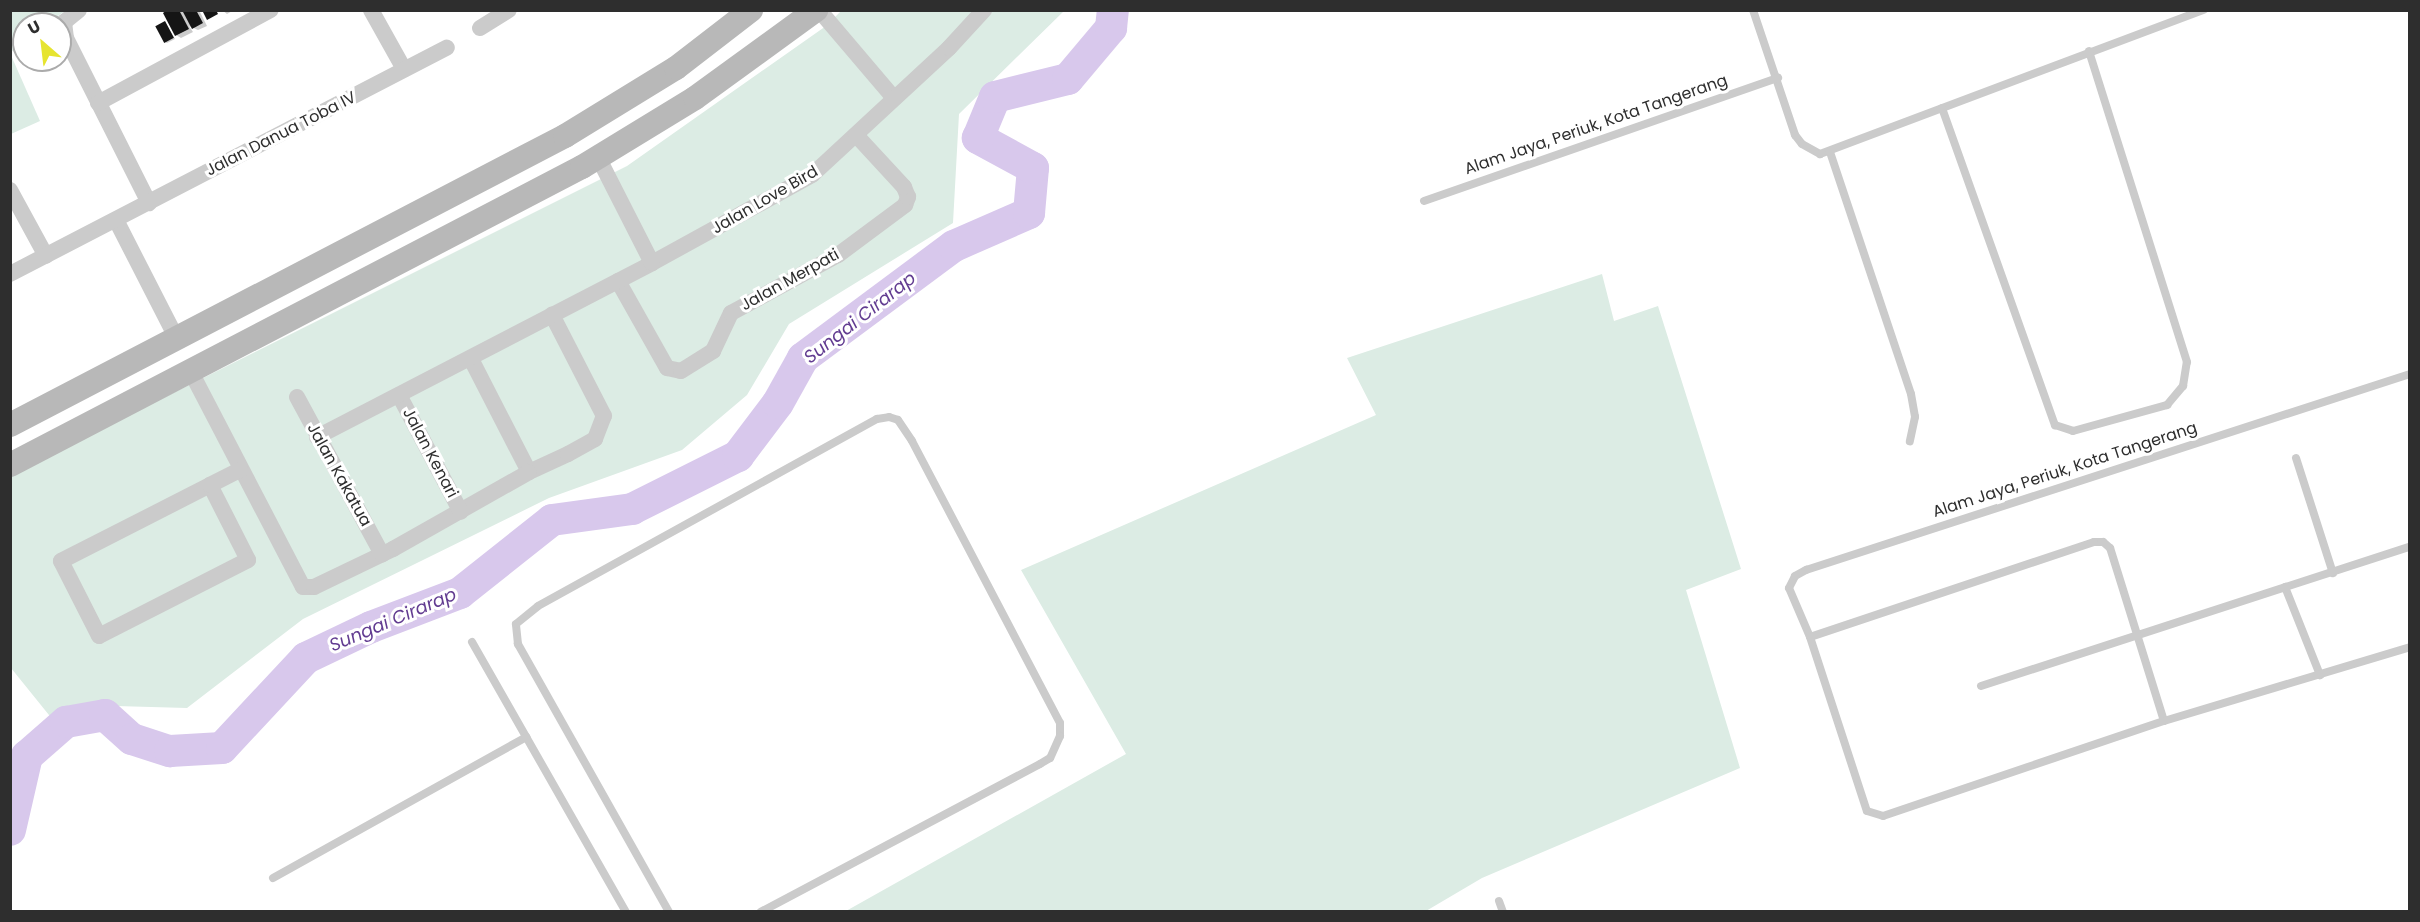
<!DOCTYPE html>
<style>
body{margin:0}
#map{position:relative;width:2420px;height:922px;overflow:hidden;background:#fff;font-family:Poppins,sans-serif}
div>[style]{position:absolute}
.green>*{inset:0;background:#dcece4}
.shadow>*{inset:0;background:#0003}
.river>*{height:32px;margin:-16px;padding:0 16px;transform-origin:16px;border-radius:16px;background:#d8c8ec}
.building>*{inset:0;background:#151515;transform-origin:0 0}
.service>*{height:8px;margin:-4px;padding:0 4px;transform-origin:4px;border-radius:4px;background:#cbcbcb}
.minor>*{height:16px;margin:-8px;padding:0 8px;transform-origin:8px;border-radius:8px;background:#cbcbcb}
.secondary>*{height:24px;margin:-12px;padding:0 12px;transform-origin:12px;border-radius:12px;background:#b8b8b8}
span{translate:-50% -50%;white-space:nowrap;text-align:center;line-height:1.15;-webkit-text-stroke:6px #fff;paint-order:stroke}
.street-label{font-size:16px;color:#2e2e2e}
.water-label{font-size:18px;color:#623c91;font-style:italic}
.frame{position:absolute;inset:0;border:12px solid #2e2e2e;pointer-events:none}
.north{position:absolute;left:12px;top:12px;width:60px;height:60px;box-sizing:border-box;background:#fff;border:2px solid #ababab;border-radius:50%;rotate:332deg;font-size:16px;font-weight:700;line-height:24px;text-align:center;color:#2e2e2e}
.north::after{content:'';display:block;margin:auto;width:21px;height:27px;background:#e6e430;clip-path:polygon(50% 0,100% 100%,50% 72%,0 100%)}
</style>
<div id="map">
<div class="green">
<i style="clip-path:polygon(11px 11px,65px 11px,47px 24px,24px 24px,24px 42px,11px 52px)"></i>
<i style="clip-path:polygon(841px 11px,1064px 11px,959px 114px,953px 223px,789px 324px,747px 395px,682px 450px,549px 498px,303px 619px,187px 708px,80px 705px,53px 720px,11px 668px,11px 474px,627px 166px,826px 26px)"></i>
<i style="clip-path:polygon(10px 53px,40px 121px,11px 134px,10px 134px)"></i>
<i style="clip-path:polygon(1602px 274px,1614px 321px,1658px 306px,1741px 569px,1686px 590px,1740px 768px,1482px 878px,1426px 911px,846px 911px,1126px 754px,1021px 570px,1376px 415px,1347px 358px)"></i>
</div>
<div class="shadow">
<i style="clip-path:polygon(171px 10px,199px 10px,207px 26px,198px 30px,189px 26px,193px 32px,181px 38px,176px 35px)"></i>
<i style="clip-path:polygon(222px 10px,234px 10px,227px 14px)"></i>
<i style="clip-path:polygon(165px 22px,175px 39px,167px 43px,165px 42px)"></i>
</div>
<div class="river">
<i style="left:10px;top:830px;width:76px;rotate:-77.1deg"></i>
<i style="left:27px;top:756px;width:52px;rotate:-41.1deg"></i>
<i style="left:66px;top:722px;width:40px;rotate:-10deg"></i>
<i style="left:105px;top:715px;width:36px;rotate:42deg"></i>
<i style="left:132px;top:739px;width:40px;rotate:18deg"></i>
<i style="left:170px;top:751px;width:52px;rotate:-3.3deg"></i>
<i style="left:222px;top:748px;width:123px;rotate:-47deg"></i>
<i style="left:306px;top:658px;width:72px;rotate:-25.5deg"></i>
<i style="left:371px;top:627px;width:95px;rotate:-20.9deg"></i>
<i style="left:460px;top:593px;width:117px;rotate:-38.4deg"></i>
<i style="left:552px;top:520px;width:81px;rotate:-7.8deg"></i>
<i style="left:632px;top:509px;width:119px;rotate:-26.6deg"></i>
<i style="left:738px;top:456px;width:66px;rotate:-53deg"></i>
<i style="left:778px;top:403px;width:51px;rotate:-60.9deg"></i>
<i style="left:803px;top:358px;width:188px;rotate:-36.6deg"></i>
<i style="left:954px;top:246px;width:82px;rotate:-23.7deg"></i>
<i style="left:1029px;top:213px;width:45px;rotate:-84.9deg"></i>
<i style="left:1033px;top:168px;width:63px;rotate:-151.4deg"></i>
<i style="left:978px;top:138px;width:44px;rotate:-67.5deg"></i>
<i style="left:995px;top:97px;width:75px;rotate:-13.9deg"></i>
<i style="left:1068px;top:79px;width:67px;rotate:-49.9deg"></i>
<i style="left:1111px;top:28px;width:18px;rotate:-84deg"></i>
</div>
<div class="building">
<i style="clip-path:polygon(167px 10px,179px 10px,189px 29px,175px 36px,163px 13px)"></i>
<i style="clip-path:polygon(182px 10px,196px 10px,203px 23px,192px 29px)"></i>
<i style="clip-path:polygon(202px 10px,216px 10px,218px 14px,207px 20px)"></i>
<i style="left:165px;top:21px;width:19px;height:11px;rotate:62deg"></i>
</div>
<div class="service">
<i style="left:1753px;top:10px;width:132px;rotate:71.4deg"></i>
<i style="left:1795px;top:135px;width:11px;rotate:52deg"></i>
<i style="left:1802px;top:144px;width:21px;rotate:29deg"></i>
<i style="left:1820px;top:154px;width:410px;rotate:-20.6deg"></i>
<i style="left:1942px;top:108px;width:337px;rotate:70.4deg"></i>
<i style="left:2055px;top:425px;width:19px;rotate:18deg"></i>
<i style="left:2073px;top:431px;width:98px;rotate:-15.5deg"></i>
<i style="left:2167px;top:405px;width:25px;rotate:-50deg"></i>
<i style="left:2183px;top:386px;width:24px;rotate:-81deg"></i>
<i style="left:2187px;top:362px;width:326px;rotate:-107.5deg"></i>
<i style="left:1830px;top:152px;width:255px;rotate:71.5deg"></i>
<i style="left:1911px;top:394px;width:23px;rotate:80deg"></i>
<i style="left:1915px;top:417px;width:25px;rotate:102deg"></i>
<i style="left:1424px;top:201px;width:375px;rotate:-19.2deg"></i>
<i style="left:2296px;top:458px;width:121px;rotate:72.2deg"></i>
<i style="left:2285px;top:587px;width:95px;rotate:68.3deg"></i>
<i style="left:1810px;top:637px;width:53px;rotate:-113.2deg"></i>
<i style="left:1789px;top:588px;width:13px;rotate:-63deg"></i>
<i style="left:1795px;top:576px;width:13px;rotate:-29deg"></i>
<i style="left:1806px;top:570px;width:635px;rotate:-17.98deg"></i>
<i style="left:472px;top:642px;width:311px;rotate:60.3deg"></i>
<i style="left:1981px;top:686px;width:451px;rotate:-18deg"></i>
<i style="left:2164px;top:721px;width:181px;rotate:-107.3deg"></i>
<i style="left:2110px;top:548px;width:9px;rotate:-139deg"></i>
<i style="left:2103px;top:542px;width:9px;rotate:180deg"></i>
<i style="left:2094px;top:542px;width:299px;rotate:161.5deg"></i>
<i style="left:1810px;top:637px;width:183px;rotate:71.9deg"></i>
<i style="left:1867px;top:811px;width:17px;rotate:17deg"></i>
<i style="left:1883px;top:816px;width:297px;rotate:-18.7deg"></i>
<i style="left:2164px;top:721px;width:257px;rotate:-16.7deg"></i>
<i style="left:273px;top:878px;width:290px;rotate:-29.1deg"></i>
<i style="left:1499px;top:901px;width:12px;rotate:70deg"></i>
<i style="left:669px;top:912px;width:308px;rotate:-119.4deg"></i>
<i style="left:518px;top:644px;width:20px;rotate:-96deg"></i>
<i style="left:516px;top:624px;width:28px;rotate:-39deg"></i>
<i style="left:538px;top:606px;width:387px;rotate:-28.9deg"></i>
<i style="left:877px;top:419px;width:12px;rotate:-9deg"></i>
<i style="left:889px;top:417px;width:9px;rotate:18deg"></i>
<i style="left:898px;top:420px;width:25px;rotate:56deg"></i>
<i style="left:912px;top:441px;width:318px;rotate:62.3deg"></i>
<i style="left:1060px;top:723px;width:13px;rotate:90deg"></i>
<i style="left:1060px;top:736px;width:24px;rotate:114deg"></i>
<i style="left:1050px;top:758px;width:12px;rotate:149deg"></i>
<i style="left:1040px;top:764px;width:316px;rotate:152.1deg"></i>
</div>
<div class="minor">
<i style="left:79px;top:10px;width:19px;rotate:141deg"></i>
<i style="left:64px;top:22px;width:16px;rotate:83deg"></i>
<i style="left:66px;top:38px;width:185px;rotate:63.3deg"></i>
<i style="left:371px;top:10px;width:68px;rotate:60.8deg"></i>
<i style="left:819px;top:10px;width:114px;rotate:49.6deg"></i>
<i style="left:480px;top:28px;width:34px;rotate:-32deg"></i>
<i style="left:98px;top:103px;width:196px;rotate:-28.3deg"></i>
<i style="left:10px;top:190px;width:75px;rotate:61.4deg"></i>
<i style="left:116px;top:220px;width:131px;rotate:62.9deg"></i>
<i style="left:652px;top:263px;width:183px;rotate:-28.8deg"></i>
<i style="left:812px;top:175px;width:187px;rotate:-42.8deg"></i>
<i style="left:949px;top:48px;width:52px;rotate:-47.4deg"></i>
<i style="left:10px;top:274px;width:492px;rotate:-27.4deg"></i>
<i style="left:618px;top:281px;width:100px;rotate:60.6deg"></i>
<i style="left:667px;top:368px;width:14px;rotate:12deg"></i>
<i style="left:681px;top:371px;width:38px;rotate:-32deg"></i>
<i style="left:713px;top:351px;width:42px;rotate:-64.7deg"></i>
<i style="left:731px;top:313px;width:122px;rotate:-28.5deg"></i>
<i style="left:838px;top:255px;width:84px;rotate:-36.7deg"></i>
<i style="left:905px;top:205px;width:9px;rotate:-69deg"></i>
<i style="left:908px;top:197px;width:11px;rotate:-112deg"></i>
<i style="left:904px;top:187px;width:71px;rotate:-132.7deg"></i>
<i style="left:471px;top:359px;width:127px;rotate:62.8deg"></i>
<i style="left:529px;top:472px;width:43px;rotate:-24.8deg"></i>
<i style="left:568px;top:454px;width:31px;rotate:-29deg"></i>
<i style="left:595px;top:439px;width:25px;rotate:-69deg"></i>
<i style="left:604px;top:416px;width:114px;rotate:-117.2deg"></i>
<i style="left:191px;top:372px;width:242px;rotate:62.5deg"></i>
<i style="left:303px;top:587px;width:11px"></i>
<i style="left:314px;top:587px;width:88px;rotate:-25.7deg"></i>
<i style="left:393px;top:549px;width:156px;rotate:-29.5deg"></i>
<i style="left:399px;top:395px;width:132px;rotate:62.1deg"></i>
<i style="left:297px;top:397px;width:179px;rotate:61.6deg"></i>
<i style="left:317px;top:437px;width:377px;rotate:-27.4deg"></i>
<i style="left:652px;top:263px;width:119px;rotate:-117deg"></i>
<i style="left:210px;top:485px;width:84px;rotate:63.1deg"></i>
<i style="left:248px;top:560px;width:167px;rotate:153deg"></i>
<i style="left:99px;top:636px;width:84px;rotate:-116.9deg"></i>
<i style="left:61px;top:561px;width:167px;rotate:-27deg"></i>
<i style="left:210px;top:485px;width:34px;rotate:-27deg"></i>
</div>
<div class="secondary">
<i style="left:10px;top:425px;width:626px;rotate:-27.51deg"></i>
<i style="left:565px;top:136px;width:130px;rotate:-31.5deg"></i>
<i style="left:676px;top:68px;width:95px;rotate:-37.7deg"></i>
<i style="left:10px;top:465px;width:645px;rotate:-27.52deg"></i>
<i style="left:582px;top:167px;width:132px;rotate:-31.4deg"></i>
<i style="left:695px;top:98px;width:150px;rotate:-36deg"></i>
</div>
<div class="street-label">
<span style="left:1596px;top:125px;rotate:-19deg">Alam Jaya, Periuk, Kota Tangerang</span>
<span style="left:281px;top:134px;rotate:-27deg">Jalan Danua Toba IV</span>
<span style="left:765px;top:200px;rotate:-30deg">Jalan Love Bird</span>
<span style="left:790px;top:280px;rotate:-29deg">Jalan Merpati</span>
<span style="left:430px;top:453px;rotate:62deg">Jalan Kenari</span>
<span style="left:2065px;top:470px;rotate:-18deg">Alam Jaya, Periuk, Kota Tangerang</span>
<span style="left:339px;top:475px;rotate:61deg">Jalan Kakatua</span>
</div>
<div class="water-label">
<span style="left:860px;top:318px;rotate:-38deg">Sungai Cirarap</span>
<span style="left:393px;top:620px;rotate:-23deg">Sungai Cirarap</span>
</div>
<div class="frame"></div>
<div class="north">U</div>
</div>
